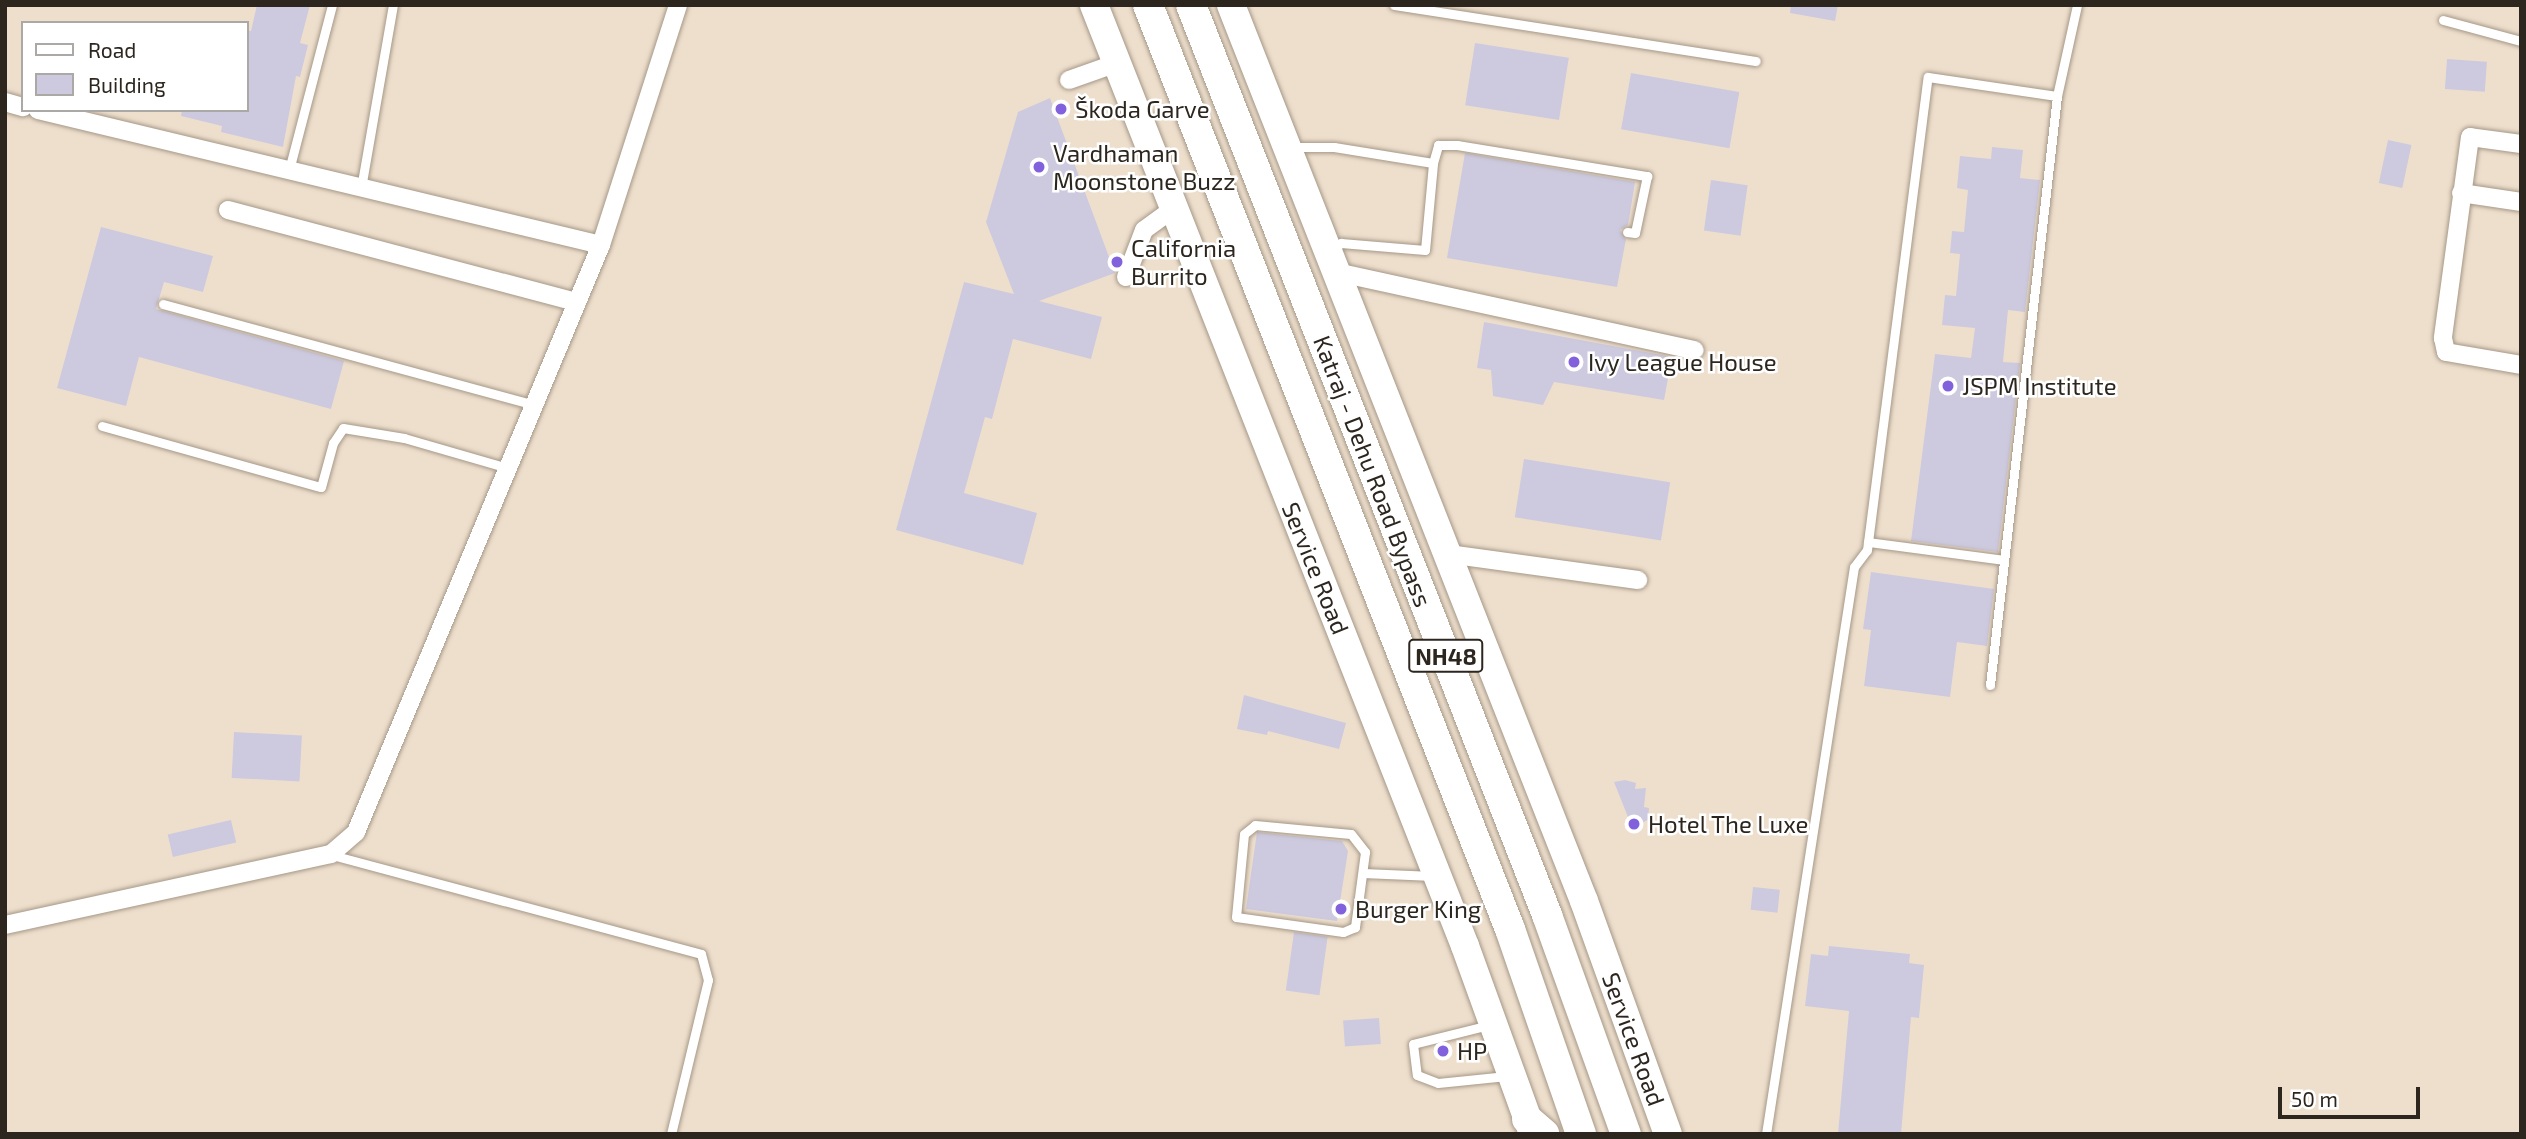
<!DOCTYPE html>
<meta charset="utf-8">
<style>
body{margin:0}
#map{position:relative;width:2526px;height:1139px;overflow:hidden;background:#eedfcd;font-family:"Exo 2",sans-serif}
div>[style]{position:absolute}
.building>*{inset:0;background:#cdcadf;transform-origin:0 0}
.roads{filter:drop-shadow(0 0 2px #a69887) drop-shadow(0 0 2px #a69887)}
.service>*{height:9px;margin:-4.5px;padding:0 4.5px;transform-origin:4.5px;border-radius:4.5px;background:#fff}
.minor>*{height:18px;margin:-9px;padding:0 9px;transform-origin:9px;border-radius:9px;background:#fff}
.primary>*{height:28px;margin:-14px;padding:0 14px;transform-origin:14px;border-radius:14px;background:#fff}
.trunk>*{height:30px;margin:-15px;padding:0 15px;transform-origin:15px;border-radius:15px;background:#fff}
.dots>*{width:19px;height:19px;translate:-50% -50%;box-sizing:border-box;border:4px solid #fff;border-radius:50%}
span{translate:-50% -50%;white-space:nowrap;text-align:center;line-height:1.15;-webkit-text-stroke:5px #fff;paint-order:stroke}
.shield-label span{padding:2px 5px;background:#fff;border:2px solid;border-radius:5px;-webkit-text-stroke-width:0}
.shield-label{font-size:23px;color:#2c261f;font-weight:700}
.poi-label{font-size:24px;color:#2c261f}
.left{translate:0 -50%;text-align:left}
.street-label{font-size:24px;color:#2c261f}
.frame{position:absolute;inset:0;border:7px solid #2c261f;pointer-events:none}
.legend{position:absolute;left:21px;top:21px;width:228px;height:91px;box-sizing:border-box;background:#fff;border:2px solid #aba8a5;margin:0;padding:9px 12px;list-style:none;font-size:21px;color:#2c261f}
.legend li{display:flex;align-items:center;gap:14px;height:35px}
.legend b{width:35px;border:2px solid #aba8a5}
.scale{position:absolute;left:2278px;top:1087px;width:142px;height:32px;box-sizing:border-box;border:4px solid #2c261f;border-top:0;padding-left:9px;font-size:21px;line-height:24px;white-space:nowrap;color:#2c261f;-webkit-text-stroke:5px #fff;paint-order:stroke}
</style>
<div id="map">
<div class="building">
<i style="clip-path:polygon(257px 5px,310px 5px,300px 43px,308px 45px,300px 77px,296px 76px,283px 147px,221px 132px,222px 126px,181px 116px,182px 110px,247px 110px,247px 30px,251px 31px)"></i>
<i style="clip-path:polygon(1791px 5px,1838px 5px,1835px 21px,1790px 13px)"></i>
<i style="left:1475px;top:43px;width:95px;height:63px;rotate:9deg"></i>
<i style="left:2447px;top:59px;width:40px;height:30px;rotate:4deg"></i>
<i style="left:1631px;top:73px;width:110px;height:57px;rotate:10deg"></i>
<i style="clip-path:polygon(1050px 98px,1115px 273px,1039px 301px,1102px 317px,1091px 359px,1013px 339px,992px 419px,985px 417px,964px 493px,1037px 513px,1023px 565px,896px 530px,964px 282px,1014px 294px,986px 222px,1018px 112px)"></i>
<i style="left:2388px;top:140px;width:24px;height:44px;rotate:12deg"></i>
<i style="clip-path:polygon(1992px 147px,2023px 150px,2020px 178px,2040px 180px,2025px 312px,2008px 310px,2003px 362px,2020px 363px,1998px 552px,1911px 541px,1935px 354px,1971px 358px,1975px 328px,1942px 325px,1945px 295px,1956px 296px,1960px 254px,1950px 253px,1952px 231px,1964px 232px,1968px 190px,1957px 188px,1960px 156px,1991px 159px)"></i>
<i style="clip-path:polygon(1465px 153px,1635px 182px,1628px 225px,1620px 230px,1626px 239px,1617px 287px,1447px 258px)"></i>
<i style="left:1711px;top:180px;width:37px;height:51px;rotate:8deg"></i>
<i style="clip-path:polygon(101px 227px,213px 256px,203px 292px,164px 282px,156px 309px,344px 361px,331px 409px,139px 357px,126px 406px,57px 388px)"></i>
<i style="clip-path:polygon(1484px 322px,1672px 357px,1664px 400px,1554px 382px,1543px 405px,1493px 396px,1491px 370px,1477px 368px)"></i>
<i style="left:1524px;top:459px;width:148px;height:59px;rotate:9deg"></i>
<i style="clip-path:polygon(1871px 572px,1994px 589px,1987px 646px,1957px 642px,1950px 697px,1864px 686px,1871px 630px,1863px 629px)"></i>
<i style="clip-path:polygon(1244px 695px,1346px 723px,1339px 749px,1268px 731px,1267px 735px,1237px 729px)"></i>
<i style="left:234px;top:732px;width:68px;height:46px;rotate:3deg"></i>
<i style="clip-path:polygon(1625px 780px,1636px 783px,1635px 789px,1646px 788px,1644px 807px,1649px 808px,1648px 820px,1632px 827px,1614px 782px)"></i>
<i style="left:231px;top:820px;width:23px;height:65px;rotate:77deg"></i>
<i style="clip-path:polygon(1257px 832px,1342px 841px,1348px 851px,1337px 921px,1246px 909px)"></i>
<i style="left:1753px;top:887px;width:27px;height:23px;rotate:6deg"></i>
<i style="left:1294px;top:932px;width:34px;height:59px;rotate:8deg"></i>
<i style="clip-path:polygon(1829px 946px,1910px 954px,1909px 963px,1924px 965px,1919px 1018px,1911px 1017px,1901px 1134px,1838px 1134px,1849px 1011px,1805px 1006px,1811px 954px,1828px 956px)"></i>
<i style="left:1379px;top:1018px;width:26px;height:36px;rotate:86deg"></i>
</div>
<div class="roads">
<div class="service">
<i style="left:1394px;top:5px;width:366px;rotate:8.8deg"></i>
<i style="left:2443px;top:20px;width:81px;rotate:15.1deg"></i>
<i style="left:1293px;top:147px;width:41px"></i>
<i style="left:1334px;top:147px;width:100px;rotate:9.2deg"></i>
<i style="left:1433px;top:163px;width:19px;rotate:-74deg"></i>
<i style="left:1438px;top:145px;width:19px"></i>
<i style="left:1457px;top:145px;width:193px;rotate:9.3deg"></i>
<i style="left:1647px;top:176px;width:58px;rotate:101.9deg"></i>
<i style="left:1635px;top:233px;width:8px;rotate:-173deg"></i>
<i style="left:289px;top:170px;width:171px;rotate:-75.4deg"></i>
<i style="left:361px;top:188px;width:186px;rotate:-80.1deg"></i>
<i style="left:1331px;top:251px;width:13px;rotate:-39deg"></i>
<i style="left:1341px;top:243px;width:84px;rotate:4.8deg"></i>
<i style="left:1425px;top:250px;width:87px;rotate:-84.7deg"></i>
<i style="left:163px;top:304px;width:385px;rotate:15.2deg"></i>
<i style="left:102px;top:426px;width:227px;rotate:15.6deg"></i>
<i style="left:321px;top:487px;width:46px;rotate:-74.7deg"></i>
<i style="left:333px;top:443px;width:18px;rotate:-56deg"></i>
<i style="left:343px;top:428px;width:62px;rotate:9.3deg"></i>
<i style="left:404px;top:438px;width:108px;rotate:16.1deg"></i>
<i style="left:1868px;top:542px;width:137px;rotate:7.5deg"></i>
<i style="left:1990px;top:685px;width:593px;rotate:-83.51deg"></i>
<i style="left:1255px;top:825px;width:96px;rotate:5.4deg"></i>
<i style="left:1351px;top:834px;width:23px;rotate:52deg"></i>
<i style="left:1365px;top:852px;width:76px;rotate:97.6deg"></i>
<i style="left:1355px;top:927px;width:13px;rotate:157deg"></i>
<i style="left:1343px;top:932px;width:108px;rotate:-172deg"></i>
<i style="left:1236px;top:917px;width:83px;rotate:-84.5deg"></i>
<i style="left:1244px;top:834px;width:14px;rotate:-39deg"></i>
<i style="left:332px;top:855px;width:382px;rotate:15deg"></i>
<i style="left:701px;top:954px;width:27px;rotate:75deg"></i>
<i style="left:708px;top:980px;width:158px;rotate:103.5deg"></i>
<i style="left:1363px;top:873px;width:70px;rotate:2.5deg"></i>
<i style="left:1489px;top:1025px;width:78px;rotate:166deg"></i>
<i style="left:1413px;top:1044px;width:31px;rotate:83deg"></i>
<i style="left:1417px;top:1075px;width:22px;rotate:21deg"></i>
<i style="left:1438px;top:1083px;width:69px;rotate:-5.8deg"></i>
<i style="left:1766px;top:1134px;width:574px;rotate:-81.18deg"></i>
<i style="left:1854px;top:567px;width:21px;rotate:-53deg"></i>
<i style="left:1867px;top:550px;width:477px;rotate:-82.7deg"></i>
<i style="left:1928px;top:77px;width:130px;rotate:8.4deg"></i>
<i style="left:2057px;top:96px;width:93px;rotate:-77.6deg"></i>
</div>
<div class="minor">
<i style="left:1069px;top:80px;width:51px;rotate:-19.5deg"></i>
<i style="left:5px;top:102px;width:19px;rotate:16deg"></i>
<i style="left:38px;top:110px;width:579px;rotate:13.48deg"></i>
<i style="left:2521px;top:144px;width:51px;rotate:-172.2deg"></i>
<i style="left:2470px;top:137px;width:203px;rotate:97.7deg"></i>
<i style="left:2443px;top:338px;width:14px;rotate:78deg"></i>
<i style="left:2446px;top:352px;width:76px;rotate:9.8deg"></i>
<i style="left:2461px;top:193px;width:61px;rotate:8.5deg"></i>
<i style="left:228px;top:210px;width:361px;rotate:14.8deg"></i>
<i style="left:1336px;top:272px;width:367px;rotate:12.3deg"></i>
<i style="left:1126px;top:277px;width:50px;rotate:-69deg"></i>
<i style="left:1144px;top:230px;width:37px;rotate:-36deg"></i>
<i style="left:1448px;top:554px;width:192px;rotate:7.8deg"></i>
<i style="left:5px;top:925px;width:334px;rotate:-12.3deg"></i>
<i style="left:331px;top:854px;width:33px;rotate:-41deg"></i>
<i style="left:356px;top:832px;width:636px;rotate:-67.35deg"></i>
<i style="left:601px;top:245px;width:252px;rotate:-72.2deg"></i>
</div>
<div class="primary">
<i style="left:1094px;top:5px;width:1011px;rotate:68.48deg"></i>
<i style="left:1465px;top:946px;width:200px;rotate:70.1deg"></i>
<i style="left:1231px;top:5px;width:963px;rotate:68.5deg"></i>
<i style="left:1584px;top:901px;width:248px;rotate:70.2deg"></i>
</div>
<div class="trunk">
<i style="left:1148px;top:5px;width:992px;rotate:68.61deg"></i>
<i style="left:1510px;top:929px;width:217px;rotate:70.9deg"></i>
<i style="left:1191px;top:5px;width:977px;rotate:68.63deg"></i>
<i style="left:1547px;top:915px;width:233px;rotate:70.2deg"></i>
<i style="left:1527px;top:1119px;width:23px;rotate:41deg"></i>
</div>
</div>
<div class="dots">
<i style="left:1061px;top:109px;background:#8261dc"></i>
<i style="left:1039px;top:167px;background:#8261dc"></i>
<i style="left:1117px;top:262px;background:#8261dc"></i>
<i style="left:1574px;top:362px;background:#8261dc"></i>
<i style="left:1948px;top:386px;background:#8261dc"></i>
<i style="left:1634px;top:824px;background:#8261dc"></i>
<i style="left:1341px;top:909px;background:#8261dc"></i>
<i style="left:1443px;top:1051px;background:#8261dc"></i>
</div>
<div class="shield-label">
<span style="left:1446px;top:656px">NH48</span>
</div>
<div class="poi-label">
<span class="left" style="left:1075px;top:109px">Škoda Garve</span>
<span class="left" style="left:1053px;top:167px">Vardhaman<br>Moonstone Buzz</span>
<span class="left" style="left:1131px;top:262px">California<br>Burrito</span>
<span class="left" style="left:1588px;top:362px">Ivy League House</span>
<span class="left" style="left:1962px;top:386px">JSPM Institute</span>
<span class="left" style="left:1648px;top:824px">Hotel The Luxe</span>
<span class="left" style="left:1355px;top:909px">Burger King</span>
<span class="left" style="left:1457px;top:1051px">HP</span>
</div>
<div class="street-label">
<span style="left:1373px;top:471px;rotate:69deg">Katraj - Dehu Road Bypass</span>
<span style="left:1316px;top:568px;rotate:68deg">Service Road</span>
<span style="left:1634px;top:1039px;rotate:70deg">Service Road</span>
</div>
<div class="frame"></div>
<ul class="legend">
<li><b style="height:9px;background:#fff"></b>Road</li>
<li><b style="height:19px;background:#cdcadf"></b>Building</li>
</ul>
<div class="scale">50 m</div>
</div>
